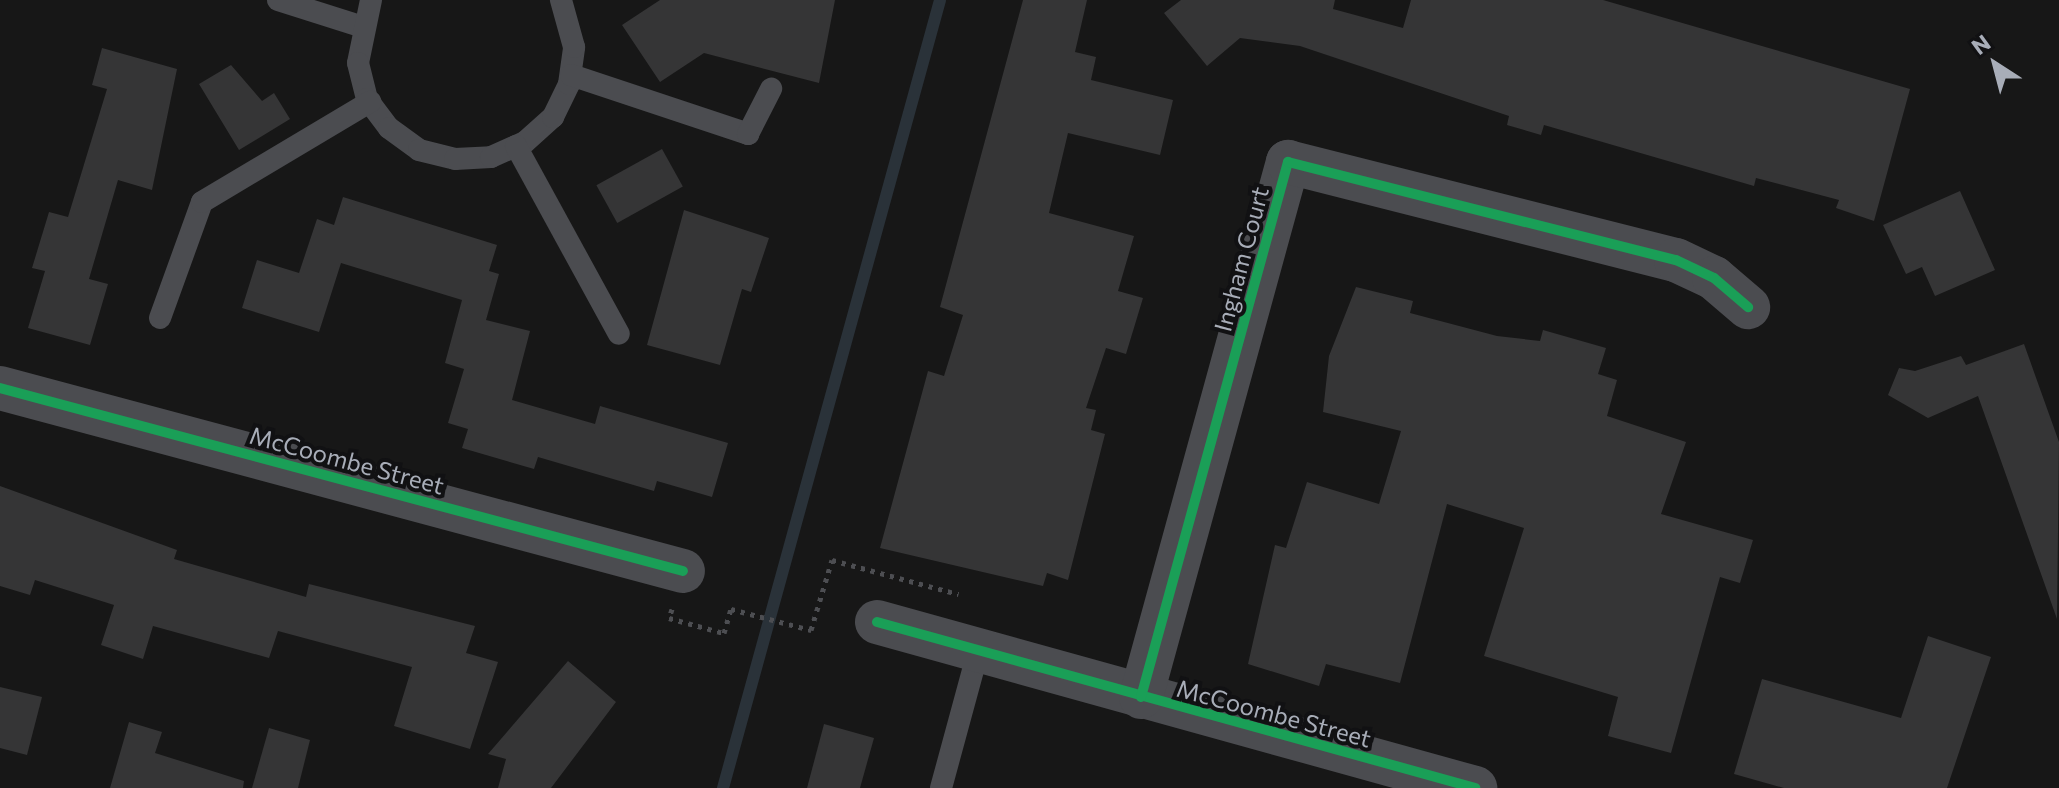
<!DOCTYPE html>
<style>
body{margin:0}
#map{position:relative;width:2059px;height:788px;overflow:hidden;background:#171717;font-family:Commissioner,sans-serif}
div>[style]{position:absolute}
.stream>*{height:12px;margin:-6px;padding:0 6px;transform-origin:6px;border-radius:6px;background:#2a3239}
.building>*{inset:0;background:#353536;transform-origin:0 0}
.path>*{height:5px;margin-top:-2.5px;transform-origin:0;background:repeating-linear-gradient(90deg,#4d4e52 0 4px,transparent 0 10px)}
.lane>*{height:22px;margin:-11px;padding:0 11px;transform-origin:11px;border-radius:11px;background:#4b4c50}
.street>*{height:44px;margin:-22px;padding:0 22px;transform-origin:22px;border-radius:22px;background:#4b4c50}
.cycleway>*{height:10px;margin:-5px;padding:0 5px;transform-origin:5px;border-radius:5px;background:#1a9f57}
span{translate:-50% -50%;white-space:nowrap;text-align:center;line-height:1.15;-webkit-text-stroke:8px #111113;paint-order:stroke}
.street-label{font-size:24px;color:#a8adb8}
.north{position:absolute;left:1955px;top:24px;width:80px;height:80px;-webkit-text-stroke:6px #111113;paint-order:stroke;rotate:324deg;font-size:22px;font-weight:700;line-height:32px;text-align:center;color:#a8adb8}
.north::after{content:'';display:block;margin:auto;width:28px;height:36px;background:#a8adb8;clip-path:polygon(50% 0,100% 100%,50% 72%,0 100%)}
</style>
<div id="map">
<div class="stream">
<i style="left:723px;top:788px;width:817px;rotate:-74.6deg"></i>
</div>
<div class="building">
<i style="clip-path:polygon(660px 0,835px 0,819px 83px,704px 53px,660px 82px,622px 25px)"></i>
<i style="clip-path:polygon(1023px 0,1087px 0,1075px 52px,1096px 57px,1091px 80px,1173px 100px,1160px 155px,1068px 133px,1049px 213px,1134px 236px,1118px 291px,1143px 298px,1126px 354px,1106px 348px,1086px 408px,1096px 410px,1091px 430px,1105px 434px,1068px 580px,1047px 573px,1043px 586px,880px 548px,928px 371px,944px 376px,963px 315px,940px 307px)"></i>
<i style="clip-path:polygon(1181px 0,1335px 0,1333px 9px,1403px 28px,1411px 0,1603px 0,1910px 89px,1874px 221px,1836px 208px,1839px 200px,1756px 178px,1754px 186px,1544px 125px,1541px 135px,1507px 125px,1509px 116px,1300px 46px,1240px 38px,1207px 66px,1164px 13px)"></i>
<i style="clip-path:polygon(102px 48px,177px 69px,152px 190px,118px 180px,89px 279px,108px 284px,90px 345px,28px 328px,45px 271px,32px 268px,49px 212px,68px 217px,107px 89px,92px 85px)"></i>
<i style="clip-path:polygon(231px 65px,262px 101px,274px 93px,290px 119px,239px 150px,199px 84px)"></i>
<i style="left:662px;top:149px;width:43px;height:75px;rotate:61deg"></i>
<i style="clip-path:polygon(1960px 191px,1995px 270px,1935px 296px,1922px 267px,1906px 274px,1883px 225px)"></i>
<i style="clip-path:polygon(343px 197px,497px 245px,489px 271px,499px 274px,486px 320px,530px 331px,512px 400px,595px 424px,600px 406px,728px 443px,712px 497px,657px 481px,654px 491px,538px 457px,534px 469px,462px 448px,468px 429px,448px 423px,464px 369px,445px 363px,462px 300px,341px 263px,319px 332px,242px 308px,257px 260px,299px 273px,317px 219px,334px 225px)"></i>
<i style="clip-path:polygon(684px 210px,769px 238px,751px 292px,742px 289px,720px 365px,647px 345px)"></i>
<i style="clip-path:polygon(1356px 287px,1413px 301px,1410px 313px,1497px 336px,1540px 341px,1543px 330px,1606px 348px,1598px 374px,1617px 380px,1607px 416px,1686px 442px,1661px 514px,1753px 540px,1740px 583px,1720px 577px,1671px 753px,1608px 736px,1618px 697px,1484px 656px,1524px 528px,1447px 504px,1400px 683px,1326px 664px,1319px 686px,1248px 664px,1275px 545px,1286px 548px,1307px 482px,1379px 504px,1401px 431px,1323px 412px,1329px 356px)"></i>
<i style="clip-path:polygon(2024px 344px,2059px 442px,2057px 619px,1978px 396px,1928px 418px,1888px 395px,1899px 368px,1915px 371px,1961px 356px,1966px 365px)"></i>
<i style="clip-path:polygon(0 486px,177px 550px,174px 559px,306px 597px,309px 584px,475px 626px,466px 653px,498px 662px,470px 749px,394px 726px,412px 667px,278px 631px,269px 658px,153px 626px,143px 659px,101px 645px,114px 605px,35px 580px,30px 595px,0 586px)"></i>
<i style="clip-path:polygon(1928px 636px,1991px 657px,1947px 788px,1784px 788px,1734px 774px,1762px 679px,1901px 718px)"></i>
<i style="clip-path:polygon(568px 661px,616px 702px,551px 788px,498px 788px,506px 759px,488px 754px)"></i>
<i style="clip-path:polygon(0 687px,42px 697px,27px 755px,0 748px)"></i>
<i style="clip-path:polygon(129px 722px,162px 732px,155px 753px,244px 781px,243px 788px,110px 788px)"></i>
<i style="clip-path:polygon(824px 724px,874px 738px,860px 788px,807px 788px)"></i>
<i style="clip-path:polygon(269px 728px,310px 740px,298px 788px,252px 788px)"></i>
</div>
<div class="path">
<i style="left:672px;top:609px;width:9px;rotate:108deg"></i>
<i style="left:669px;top:618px;width:57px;rotate:15.3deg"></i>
<i style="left:724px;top:633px;width:25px;rotate:-74deg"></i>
<i style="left:731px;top:609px;width:83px;rotate:14.7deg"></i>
<i style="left:811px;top:630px;width:73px;rotate:-73.3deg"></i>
<i style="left:832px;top:560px;width:131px;rotate:15.1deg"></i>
</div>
<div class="lane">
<i style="left:278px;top:0;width:86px;rotate:17.6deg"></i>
<i style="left:371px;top:0;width:64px;rotate:101.7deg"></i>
<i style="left:358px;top:63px;width:37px;rotate:76deg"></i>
<i style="left:367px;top:99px;width:36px;rotate:53deg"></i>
<i style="left:389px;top:128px;width:37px;rotate:36deg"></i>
<i style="left:419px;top:150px;width:37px;rotate:14deg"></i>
<i style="left:455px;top:159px;width:36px;rotate:-3deg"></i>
<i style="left:491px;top:157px;width:37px;rotate:-24deg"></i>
<i style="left:525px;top:142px;width:38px;rotate:-42deg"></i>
<i style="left:553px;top:117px;width:37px;rotate:-64deg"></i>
<i style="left:569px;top:84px;width:37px;rotate:-82deg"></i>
<i style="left:574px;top:47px;width:49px;rotate:-105.5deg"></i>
<i style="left:571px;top:75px;width:187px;rotate:18.4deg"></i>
<i style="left:748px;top:134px;width:51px;rotate:-62.9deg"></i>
<i style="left:516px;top:146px;width:214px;rotate:61.3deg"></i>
<i style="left:160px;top:318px;width:123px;rotate:-70.1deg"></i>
<i style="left:202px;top:202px;width:196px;rotate:-30.8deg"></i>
<i style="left:941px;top:788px;width:141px;rotate:-74.8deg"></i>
</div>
<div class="street">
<i style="left:0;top:388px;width:707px;rotate:15deg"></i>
<i style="left:877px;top:622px;width:621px;rotate:15.51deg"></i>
<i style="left:1141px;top:697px;width:555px;rotate:-74.64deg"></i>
<i style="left:1288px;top:162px;width:400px;rotate:14.2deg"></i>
<i style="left:1676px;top:260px;width:42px;rotate:25.3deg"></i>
<i style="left:1714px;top:278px;width:45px;rotate:40.5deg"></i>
</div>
<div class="cycleway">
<i style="left:0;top:388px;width:707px;rotate:15deg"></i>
<i style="left:877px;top:622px;width:621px;rotate:15.51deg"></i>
<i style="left:1141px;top:697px;width:555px;rotate:-74.64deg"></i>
<i style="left:1288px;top:162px;width:400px;rotate:14.2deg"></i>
<i style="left:1676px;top:260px;width:42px;rotate:25.3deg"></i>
<i style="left:1714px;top:278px;width:45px;rotate:40.5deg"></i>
</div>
<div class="street-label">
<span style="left:1241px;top:259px;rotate:-75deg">Ingham Court</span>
<span style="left:347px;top:460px;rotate:15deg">McCoombe Street</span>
<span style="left:1274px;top:713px;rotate:15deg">McCoombe Street</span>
</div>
<div class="north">N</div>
</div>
